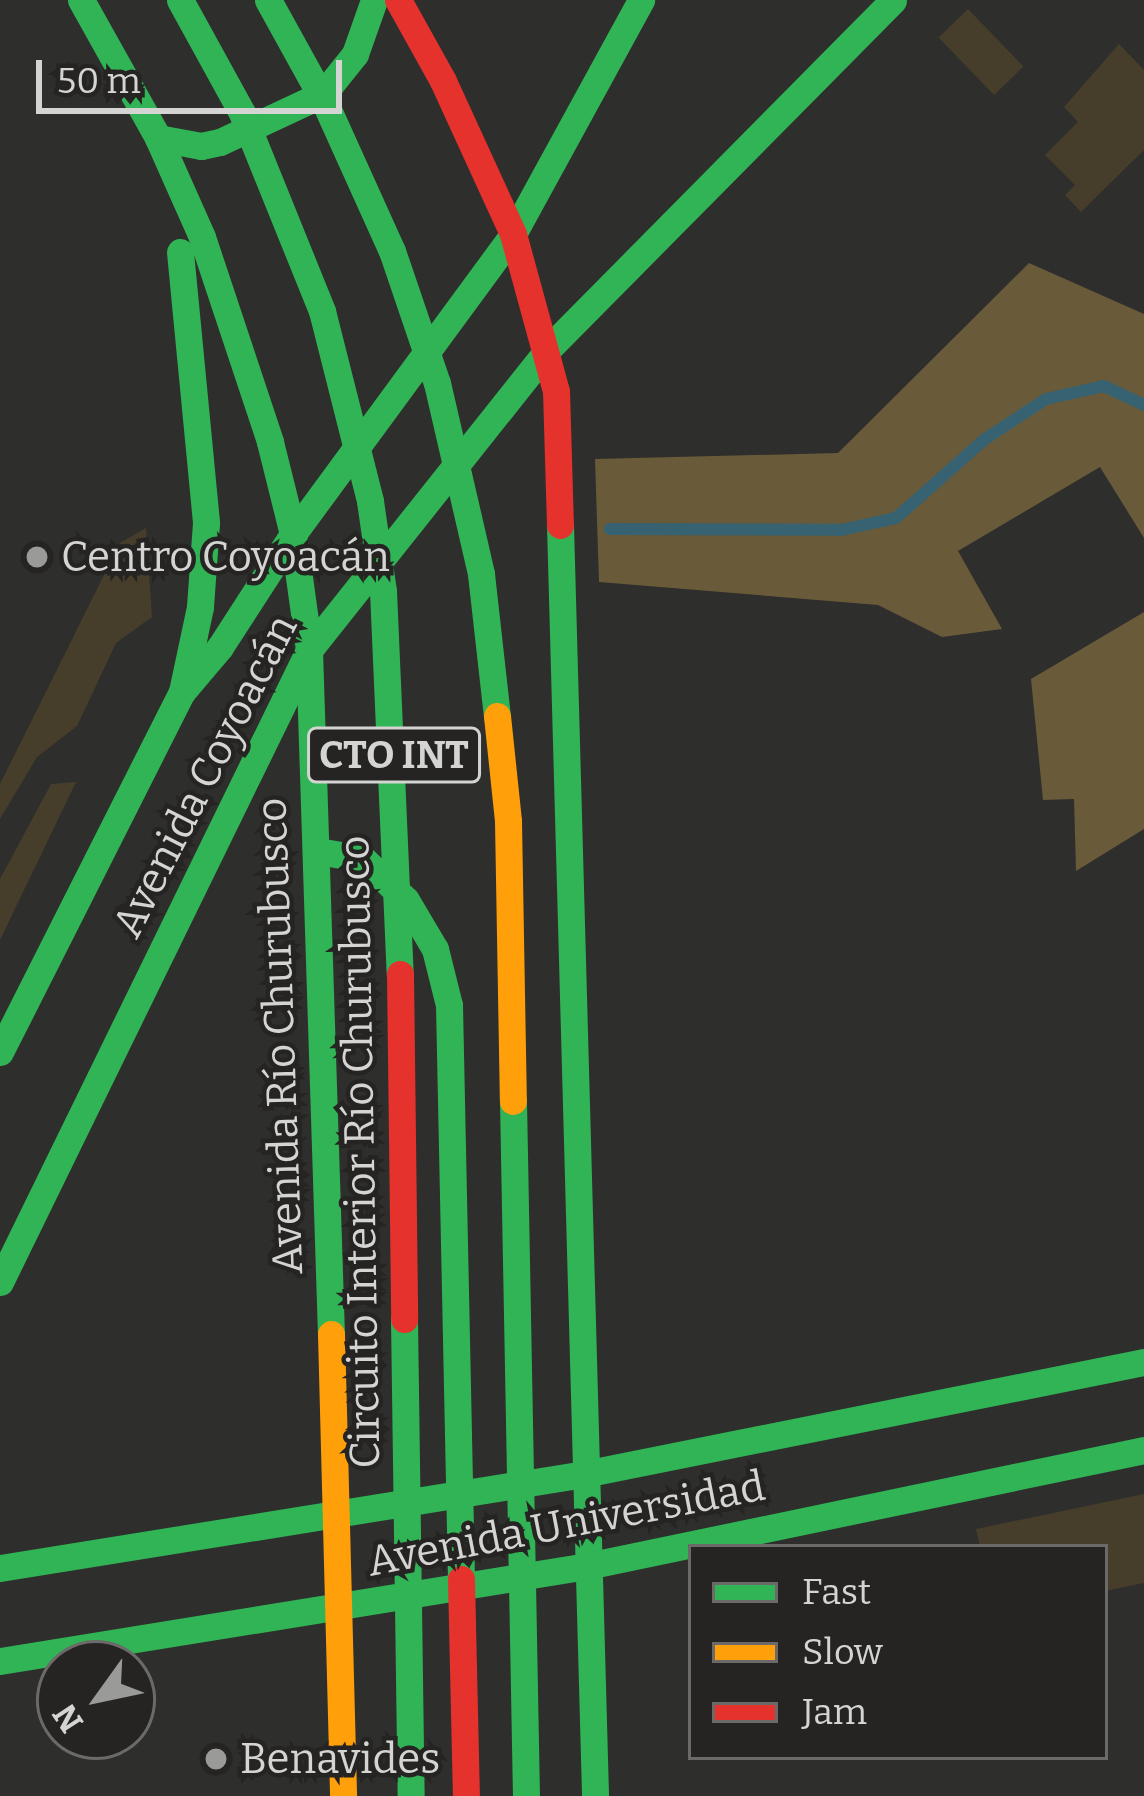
<!DOCTYPE html>
<meta charset="utf-8">
<style>
body{margin:0}
#map{position:relative;width:1144px;height:1796px;overflow:hidden;background:#2e2e2d;font-family:Bitter,serif}
div>[style]{position:absolute}
.green>*{inset:0;background:#463e2a;transform-origin:0 0}
.forest>*{inset:0;background:#695a39}
.stream>*{height:12px;margin:-6px;padding:0 6px;transform-origin:6px;border-radius:6px;background:#366271}
.fast>*{height:27px;margin:-13.5px;padding:0 13.5px;transform-origin:13.5px;border-radius:13.5px;background:#30b455}
.slow>*{height:27px;margin:-13.5px;padding:0 13.5px;transform-origin:13.5px;border-radius:13.5px;background:#ff9f0a}
.jam>*{height:27px;margin:-13.5px;padding:0 13.5px;transform-origin:13.5px;border-radius:13.5px;background:#e5322d}
.fast-bridge>*{height:27px;margin:-13.5px;padding:0 13.5px;transform-origin:13.5px;border-radius:13.5px;background:#30b455}
.slow-bridge>*{height:27px;margin:-13.5px;padding:0 13.5px;transform-origin:13.5px;border-radius:13.5px;background:#ff9f0a}
.jam-bridge>*{height:27px;margin:-13.5px;padding:0 13.5px;transform-origin:13.5px;border-radius:13.5px;background:#e5322d}
.dots>*{width:33px;height:33px;translate:-50% -50%;box-sizing:border-box;border:6px solid #252422;border-radius:50%}
span{translate:-50% -50%;white-space:nowrap;text-align:center;line-height:1.15;-webkit-text-stroke:9px #252422;paint-order:stroke}
.shield-label span{padding:3px 9px;background:#252422;border:3px solid;border-radius:9px;-webkit-text-stroke-width:0}
.shield-label{font-size:39px;color:#d4d4d2;font-weight:700}
.poi-label{font-size:42px;color:#d4d4d2}
.left{translate:0 -50%;text-align:left}
.street-label{font-size:42px;color:#d4d4d2}
.legend{position:absolute;left:688px;top:1544px;width:420px;height:216px;box-sizing:border-box;background:#252422;border:3px solid #6b6a68;margin:0;padding:15px 21px;list-style:none;font-size:36px;color:#d4d4d2}
.legend li{display:flex;align-items:center;gap:24px;height:60px}
.legend b{width:60px;border:3px solid #6b6a68}
.north{position:absolute;left:36px;top:1640px;width:120px;height:120px;box-sizing:border-box;background:#252422;border:3px solid #6b6a68;border-radius:50%;rotate:237deg;font-size:33px;font-weight:700;line-height:48px;text-align:center;color:#d4d4d2}
.north::after{content:'';display:block;margin:auto;width:42px;height:54px;background:#9a9a98;clip-path:polygon(50% 0,100% 100%,50% 72%,0 100%)}
.scale{position:absolute;left:36px;top:60px;width:306px;height:54px;box-sizing:border-box;border:6px solid #d4d4d2;border-top:0;padding-left:15px;font-size:36px;line-height:42px;white-space:nowrap;color:#d4d4d2;-webkit-text-stroke:9px #252422;paint-order:stroke}
</style>
<div id="map">
<div class="green">
<i style="left:968px;top:9px;width:80px;height:41px;rotate:46deg"></i>
<i style="clip-path:polygon(1119px 44px,1144px 70px,1144px 150px,1081px 212px,1065px 195px,1075px 185px,1045px 155px,1078px 122px,1064px 107px)"></i>
<i style="clip-path:polygon(146px 528px,152px 617px,116px 643px,77px 726px,37px 757px,0 819px,0 784px,120px 543px)"></i>
<i style="clip-path:polygon(76px 782px,0 940px,0 879px,51px 784px)"></i>
<i style="clip-path:polygon(1144px 1494px,1144px 1583px,1105px 1591px,1105px 1547px,980px 1547px,976px 1529px)"></i>
</div>
<div class="forest">
<i style="clip-path:polygon(1029px 263px,1144px 314px,1144px 538px,1100px 467px,958px 551px,1002px 629px,942px 637px,878px 605px,599px 582px,595px 459px,838px 453px)"></i>
<i style="clip-path:polygon(1144px 612px,1144px 829px,1076px 871px,1074px 799px,1043px 800px,1031px 679px)"></i>
</div>
<div class="stream">
<i style="left:610px;top:529px;width:231px;rotate:0.2deg"></i>
<i style="left:841px;top:530px;width:56px;rotate:-12.3deg"></i>
<i style="left:896px;top:518px;width:119px;rotate:-41.6deg"></i>
<i style="left:985px;top:439px;width:73px;rotate:-33.3deg"></i>
<i style="left:1046px;top:399px;width:59px;rotate:-12.6deg"></i>
<i style="left:1104px;top:386px;width:44px;rotate:25.4deg"></i>
</div>
<div class="fast">
<i style="left:81px;top:0;width:158px;rotate:60.8deg"></i>
<i style="left:158px;top:138px;width:108px;rotate:66deg"></i>
<i style="left:202px;top:237px;width:216px;rotate:71.6deg"></i>
<i style="left:270px;top:442px;width:95px;rotate:76deg"></i>
<i style="left:293px;top:534px;width:117px;rotate:82.1deg"></i>
<i style="left:309px;top:650px;width:684px;rotate:88.16deg"></i>
<i style="left:158px;top:138px;width:44px;rotate:10.5deg"></i>
<i style="left:201px;top:146px;width:19px;rotate:-12deg"></i>
<i style="left:220px;top:142px;width:114px;rotate:-25deg"></i>
<i style="left:323px;top:94px;width:51px;rotate:-51.3deg"></i>
<i style="left:355px;top:54px;width:57px;rotate:-70.6deg"></i>
<i style="left:513px;top:234px;width:267px;rotate:-61.3deg"></i>
<i style="left:180px;top:252px;width:272px;rotate:84.5deg"></i>
<i style="left:206px;top:523px;width:84px;rotate:94.1deg"></i>
<i style="left:200px;top:607px;width:87px;rotate:102deg"></i>
<i style="left:549px;top:348px;width:489px;rotate:-45.3deg"></i>
<i style="left:560px;top:525px;width:1271px;rotate:88.42deg"></i>
<i style="left:318px;top:851px;width:46px;rotate:10.1deg"></i>
<i style="left:363px;top:859px;width:59px;rotate:43.6deg"></i>
<i style="left:406px;top:900px;width:57px;rotate:59.4deg"></i>
<i style="left:435px;top:949px;width:58px;rotate:76deg"></i>
<i style="left:449px;top:1005px;width:574px;rotate:88.8deg"></i>
<i style="left:0;top:1052px;width:403px;rotate:-63.2deg"></i>
<i style="left:182px;top:692px;width:59px;rotate:-49.8deg"></i>
<i style="left:220px;top:647px;width:135px;rotate:-57.1deg"></i>
<i style="left:293px;top:534px;width:372px;rotate:-53.7deg"></i>
<i style="left:0;top:1282px;width:703px;rotate:-63.94deg"></i>
<i style="left:309px;top:650px;width:386px;rotate:-51.5deg"></i>
<i style="left:0;top:1568px;width:592px;rotate:-9.14deg"></i>
<i style="left:584px;top:1474px;width:571px;rotate:-11.31deg"></i>
<i style="left:0;top:1661px;width:595px;rotate:-9.19deg"></i>
<i style="left:587px;top:1566px;width:569px;rotate:-11.76deg"></i>
</div>
<div class="slow">
<i style="left:331px;top:1334px;width:462px;rotate:88.5deg"></i>
</div>
<div class="jam">
<i style="left:398px;top:0;width:93px;rotate:60.9deg"></i>
<i style="left:443px;top:81px;width:168px;rotate:65.4deg"></i>
<i style="left:513px;top:234px;width:163px;rotate:74.7deg"></i>
<i style="left:556px;top:391px;width:134px;rotate:88.3deg"></i>
<i style="left:461px;top:1579px;width:217px;rotate:88.7deg"></i>
</div>
<div class="fast-bridge">
<i style="left:180px;top:0;width:129px;rotate:61.2deg"></i>
<i style="left:242px;top:113px;width:214px;rotate:68deg"></i>
<i style="left:322px;top:311px;width:196px;rotate:75.8deg"></i>
<i style="left:370px;top:501px;width:91px;rotate:81.8deg"></i>
<i style="left:383px;top:591px;width:383px;rotate:87.5deg"></i>
<i style="left:268px;top:0;width:120px;rotate:61.1deg"></i>
<i style="left:326px;top:105px;width:160px;rotate:65.7deg"></i>
<i style="left:392px;top:251px;width:139px;rotate:71.2deg"></i>
<i style="left:437px;top:383px;width:196px;rotate:77deg"></i>
<i style="left:481px;top:574px;width:143px;rotate:83.6deg"></i>
<i style="left:513px;top:1101px;width:695px;rotate:88.93deg"></i>
<i style="left:404px;top:1319px;width:477px;rotate:89.2deg"></i>
</div>
<div class="slow-bridge">
<i style="left:497px;top:716px;width:106px;rotate:84deg"></i>
<i style="left:508px;top:821px;width:280px;rotate:89deg"></i>
</div>
<div class="jam-bridge">
<i style="left:400px;top:974px;width:345px;rotate:89.3deg"></i>
</div>
<div class="dots">
<i style="left:37px;top:557px;background:#9a9a98"></i>
<i style="left:216px;top:1759px;background:#9a9a98"></i>
</div>
<div class="shield-label">
<span style="left:394px;top:755px">CTO INT</span>
</div>
<div class="poi-label">
<span class="left" style="left:61px;top:557px">Centro Coyoacán</span>
<span class="left" style="left:240px;top:1759px">Benavides</span>
</div>
<div class="street-label">
<span style="left:205px;top:776px;rotate:-63deg">Avenida Coyoacán</span>
<span style="left:280px;top:1036px;rotate:-92deg">Avenida Río Churubusco</span>
<span style="left:360px;top:1152px;rotate:-91deg">Circuito Interior Río Churubusco</span>
<span style="left:566px;top:1524px;rotate:-11deg">Avenida Universidad</span>
</div>
<ul class="legend">
<li><b style="height:15px;background:#30b455"></b>Fast</li>
<li><b style="height:15px;background:#ff9f0a"></b>Slow</li>
<li><b style="height:15px;background:#e5322d"></b>Jam</li>
</ul>
<div class="north">N</div>
<div class="scale">50 m</div>
</div>
